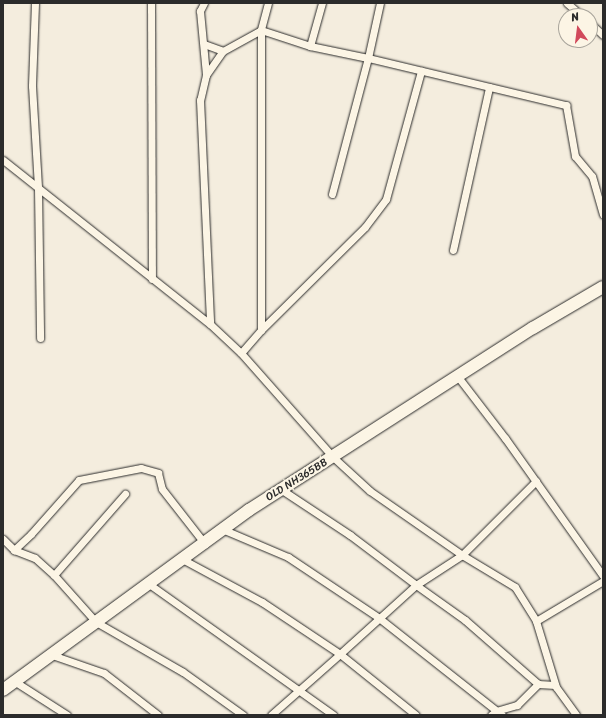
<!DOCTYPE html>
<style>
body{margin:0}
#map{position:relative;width:606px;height:718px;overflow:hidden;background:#f4edde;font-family:Sriracha,sans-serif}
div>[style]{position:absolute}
.roads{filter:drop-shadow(0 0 1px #2b2b2b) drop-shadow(0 0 1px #2b2b2b)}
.street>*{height:7px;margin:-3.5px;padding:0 3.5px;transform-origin:3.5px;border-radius:3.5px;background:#fcf5e5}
.primary>*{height:12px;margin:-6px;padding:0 6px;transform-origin:6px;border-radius:6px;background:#fcf5e5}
span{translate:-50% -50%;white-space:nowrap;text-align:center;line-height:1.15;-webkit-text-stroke:4px #fcf5e5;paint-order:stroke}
.street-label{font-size:11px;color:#2b2b2b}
.frame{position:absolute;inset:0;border:4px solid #2b2b2b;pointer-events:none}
.north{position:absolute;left:558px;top:8px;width:40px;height:40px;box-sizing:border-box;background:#fcf5e5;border:1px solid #a8a49b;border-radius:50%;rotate:346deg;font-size:11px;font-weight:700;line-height:16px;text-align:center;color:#2b2b2b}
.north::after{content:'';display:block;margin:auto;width:14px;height:18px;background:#d1495b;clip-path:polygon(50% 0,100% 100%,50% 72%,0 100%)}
</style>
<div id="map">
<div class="roads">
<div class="street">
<i style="left:35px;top:3px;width:83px;rotate:92.1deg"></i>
<i style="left:32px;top:86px;width:102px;rotate:86.6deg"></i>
<i style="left:38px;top:188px;width:150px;rotate:89.2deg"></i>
<i style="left:151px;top:3px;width:276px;rotate:89.8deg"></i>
<i style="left:204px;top:3px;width:9px;rotate:117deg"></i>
<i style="left:200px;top:11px;width:64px;rotate:84.6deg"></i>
<i style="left:206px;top:75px;width:26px;rotate:103deg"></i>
<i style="left:200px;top:100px;width:224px;rotate:87.4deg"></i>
<i style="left:268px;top:3px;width:28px;rotate:105deg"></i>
<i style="left:261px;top:30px;width:52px;rotate:18.1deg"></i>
<i style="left:310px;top:46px;width:45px;rotate:-74.4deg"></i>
<i style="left:567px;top:3px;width:20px;rotate:41deg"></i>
<i style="left:590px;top:23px;width:18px;rotate:43deg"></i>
<i style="left:204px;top:44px;width:20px;rotate:20deg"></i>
<i style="left:310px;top:46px;width:59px;rotate:11.7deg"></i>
<i style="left:368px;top:58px;width:56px;rotate:-77.7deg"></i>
<i style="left:206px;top:75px;width:29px;rotate:-55deg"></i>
<i style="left:223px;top:51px;width:43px;rotate:-28.9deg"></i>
<i style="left:261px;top:30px;width:300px;rotate:90deg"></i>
<i style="left:261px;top:330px;width:30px;rotate:131deg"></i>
<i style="left:3px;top:160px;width:264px;rotate:38.4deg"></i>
<i style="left:210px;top:324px;width:42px;rotate:43.1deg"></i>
<i style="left:241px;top:353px;width:139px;rotate:48.5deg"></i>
<i style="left:333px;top:457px;width:50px;rotate:42.6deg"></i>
<i style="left:370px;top:491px;width:112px;rotate:34.8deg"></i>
<i style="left:462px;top:555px;width:62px;rotate:31.1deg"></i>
<i style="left:515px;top:587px;width:40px;rotate:58deg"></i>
<i style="left:536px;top:621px;width:69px;rotate:73.1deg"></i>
<i style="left:556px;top:687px;width:34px;rotate:54deg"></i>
<i style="left:332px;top:194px;width:141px;rotate:-75.2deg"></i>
<i style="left:368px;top:58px;width:204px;rotate:13.4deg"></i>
<i style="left:566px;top:105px;width:52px;rotate:80deg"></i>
<i style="left:575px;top:156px;width:26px;rotate:50deg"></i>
<i style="left:592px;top:176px;width:40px;rotate:74deg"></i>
<i style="left:453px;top:250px;width:167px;rotate:-77.5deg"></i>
<i style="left:261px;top:330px;width:146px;rotate:-44.7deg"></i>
<i style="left:365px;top:227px;width:35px;rotate:-53deg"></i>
<i style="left:386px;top:199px;width:133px;rotate:-74.7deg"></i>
<i style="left:458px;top:377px;width:77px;rotate:52.4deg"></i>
<i style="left:505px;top:438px;width:169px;rotate:54.6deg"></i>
<i style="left:536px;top:481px;width:105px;rotate:135deg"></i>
<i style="left:462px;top:555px;width:55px;rotate:146.9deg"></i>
<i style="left:416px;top:585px;width:60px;rotate:35.5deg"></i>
<i style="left:465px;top:620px;width:97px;rotate:41.2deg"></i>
<i style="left:282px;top:490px;width:82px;rotate:33.5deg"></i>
<i style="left:350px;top:535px;width:83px;rotate:37.1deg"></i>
<i style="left:416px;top:585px;width:103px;rotate:137.8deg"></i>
<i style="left:340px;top:654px;width:97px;rotate:38.8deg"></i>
<i style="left:222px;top:529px;width:72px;rotate:23deg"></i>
<i style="left:288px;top:557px;width:110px;rotate:33.8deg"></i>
<i style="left:379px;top:618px;width:157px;rotate:38.3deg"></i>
<i style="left:3px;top:539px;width:16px;rotate:45deg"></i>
<i style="left:14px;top:550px;width:22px;rotate:21deg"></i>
<i style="left:35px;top:558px;width:25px;rotate:42deg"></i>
<i style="left:54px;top:575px;width:63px;rotate:48.2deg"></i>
<i style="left:96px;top:622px;width:100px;rotate:29.9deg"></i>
<i style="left:183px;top:672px;width:74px;rotate:35.6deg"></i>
<i style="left:14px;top:550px;width:23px;rotate:-43deg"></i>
<i style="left:31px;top:534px;width:72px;rotate:-48.4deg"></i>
<i style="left:79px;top:480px;width:63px;rotate:-11deg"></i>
<i style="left:141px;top:468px;width:18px;rotate:16deg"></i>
<i style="left:158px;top:473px;width:16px;rotate:76deg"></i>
<i style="left:162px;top:489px;width:70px;rotate:52deg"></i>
<i style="left:182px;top:559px;width:91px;rotate:28.3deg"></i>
<i style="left:262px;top:602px;width:94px;rotate:33.7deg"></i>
<i style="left:340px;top:654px;width:92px;rotate:138.5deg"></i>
<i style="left:54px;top:575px;width:108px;rotate:-48.8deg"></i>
<i style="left:149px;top:584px;width:226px;rotate:35.4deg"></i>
<i style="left:536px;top:621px;width:78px;rotate:-30.8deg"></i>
<i style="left:52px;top:655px;width:55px;rotate:19.1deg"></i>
<i style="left:104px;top:673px;width:68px;rotate:37.9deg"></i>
<i style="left:14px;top:681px;width:63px;rotate:32.7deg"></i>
<i style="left:491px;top:715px;width:6px;rotate:-39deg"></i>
<i style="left:496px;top:711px;width:22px;rotate:-16deg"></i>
<i style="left:517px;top:705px;width:30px;rotate:-45deg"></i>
<i style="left:538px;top:684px;width:17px;rotate:3deg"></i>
</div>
<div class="primary">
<i style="left:3px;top:690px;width:305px;rotate:-36.2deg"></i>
<i style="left:249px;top:510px;width:337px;rotate:-32.7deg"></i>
<i style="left:533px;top:328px;width:81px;rotate:-30.4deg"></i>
</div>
</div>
<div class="street-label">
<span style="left:297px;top:480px;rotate:-32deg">OLD NH365BB</span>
</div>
<div class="frame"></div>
<div class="north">N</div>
</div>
